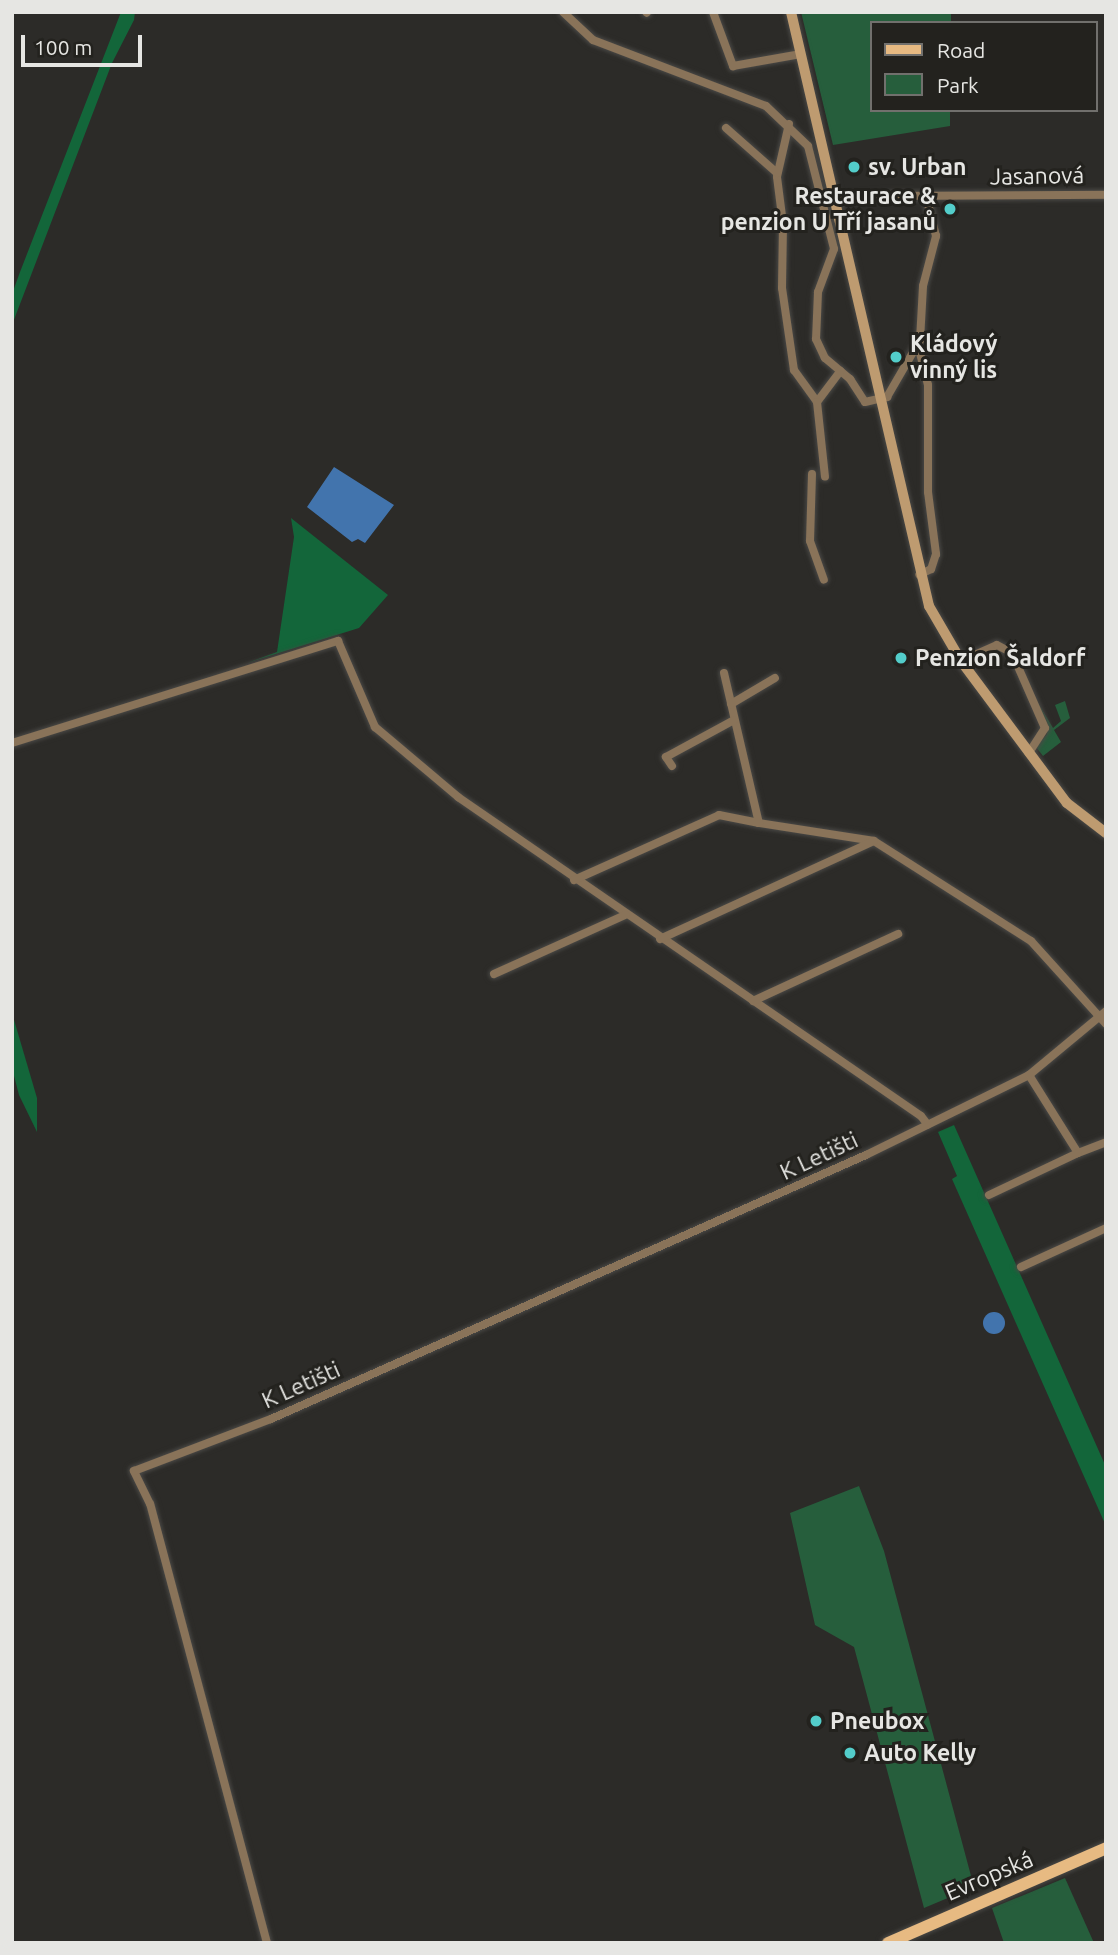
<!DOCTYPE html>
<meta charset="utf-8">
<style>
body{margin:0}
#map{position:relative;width:1118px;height:1955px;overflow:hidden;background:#2c2b28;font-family:Ubuntu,sans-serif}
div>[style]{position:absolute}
.green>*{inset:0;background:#265e3c}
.forest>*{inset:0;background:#13663a}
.water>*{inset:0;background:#4274ad}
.round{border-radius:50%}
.roads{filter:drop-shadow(0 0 2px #4a4946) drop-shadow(0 0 2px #4a4946)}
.minor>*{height:8px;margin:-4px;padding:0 4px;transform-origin:4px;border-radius:4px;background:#897359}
.secondary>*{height:10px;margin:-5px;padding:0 5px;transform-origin:5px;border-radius:5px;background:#be9b70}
.primary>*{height:12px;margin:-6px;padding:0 6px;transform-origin:6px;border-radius:6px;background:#e7ba82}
.dots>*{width:19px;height:19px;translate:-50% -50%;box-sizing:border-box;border:4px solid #23221e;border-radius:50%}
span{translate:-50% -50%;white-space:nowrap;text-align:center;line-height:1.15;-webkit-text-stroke:6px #23221e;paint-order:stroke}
.poi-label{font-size:23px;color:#e6e6e3;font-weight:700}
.left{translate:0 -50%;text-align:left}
.right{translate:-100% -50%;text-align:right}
.street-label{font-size:23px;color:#e6e6e3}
.frame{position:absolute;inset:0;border:14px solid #e6e6e3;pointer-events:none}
.legend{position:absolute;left:870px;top:21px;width:228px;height:91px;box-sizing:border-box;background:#23221e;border:2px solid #71706d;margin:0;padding:9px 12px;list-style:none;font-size:21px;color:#e6e6e3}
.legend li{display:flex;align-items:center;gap:14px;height:35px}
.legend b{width:35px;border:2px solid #71706d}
.scale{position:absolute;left:21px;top:35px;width:121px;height:32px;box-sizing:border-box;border:4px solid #e6e6e3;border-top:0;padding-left:9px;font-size:21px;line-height:24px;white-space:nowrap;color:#e6e6e3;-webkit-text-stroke:5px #23221e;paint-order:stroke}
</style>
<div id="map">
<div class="green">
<i style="clip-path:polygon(801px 12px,951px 12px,951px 23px,871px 23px,871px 110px,950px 110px,950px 126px,833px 145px)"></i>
<i style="clip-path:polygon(1037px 701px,1053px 728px,1061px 721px,1055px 705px,1065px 701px,1070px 718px,1054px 730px,1061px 742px,1043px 756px,1036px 747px,1047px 734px)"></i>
<i style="clip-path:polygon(859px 1486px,884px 1551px,974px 1887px,924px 1908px,854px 1647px,815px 1625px,790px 1513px)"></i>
<i style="clip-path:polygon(1065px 1878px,1094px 1943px,1004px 1943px,992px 1908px)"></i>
</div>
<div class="forest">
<i style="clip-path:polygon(121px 12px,135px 12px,134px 20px,112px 63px,12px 325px,12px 294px,20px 272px)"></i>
<i style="clip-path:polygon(291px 518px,388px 595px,359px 628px,247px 663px,277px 652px,294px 537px)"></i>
<i style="clip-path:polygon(12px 1013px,37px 1098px,37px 1132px,19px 1095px,12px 1068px)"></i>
<i style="clip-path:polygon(954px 1125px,1106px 1467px,1106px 1526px,952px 1179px,957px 1176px,938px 1132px)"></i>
</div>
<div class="water">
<i style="clip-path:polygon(334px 467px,394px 505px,365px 543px,358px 539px,352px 542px,307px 507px)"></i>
<i class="round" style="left:983px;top:1312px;width:22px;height:22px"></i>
</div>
<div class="roads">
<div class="minor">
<i style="left:563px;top:12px;width:41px;rotate:43deg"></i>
<i style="left:593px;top:40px;width:185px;rotate:20.9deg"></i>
<i style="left:766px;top:106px;width:58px;rotate:43.6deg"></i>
<i style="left:808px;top:146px;width:106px;rotate:75.8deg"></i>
<i style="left:834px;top:249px;width:46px;rotate:110.4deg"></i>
<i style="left:818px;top:292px;width:47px;rotate:92.4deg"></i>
<i style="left:816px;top:339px;width:21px;rotate:65deg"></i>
<i style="left:825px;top:358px;width:33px;rotate:40deg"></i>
<i style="left:850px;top:379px;width:27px;rotate:57deg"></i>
<i style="left:865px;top:402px;width:23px;rotate:-13deg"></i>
<i style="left:887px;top:397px;width:66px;rotate:-59.9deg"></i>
<i style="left:920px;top:340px;width:54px;rotate:-86.8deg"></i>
<i style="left:923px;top:286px;width:52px;rotate:-75.4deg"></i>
<i style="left:936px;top:236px;width:41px;rotate:-104deg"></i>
<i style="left:646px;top:12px;width:1px;rotate:45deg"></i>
<i style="left:713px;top:12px;width:58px;rotate:69.7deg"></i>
<i style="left:733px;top:66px;width:69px;rotate:-10deg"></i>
<i style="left:789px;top:124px;width:54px;rotate:102.8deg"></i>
<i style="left:777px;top:177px;width:47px;rotate:82.7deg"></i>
<i style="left:783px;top:224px;width:64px;rotate:90.9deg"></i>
<i style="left:782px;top:288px;width:83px;rotate:81.7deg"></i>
<i style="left:794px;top:370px;width:39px;rotate:54deg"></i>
<i style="left:817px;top:402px;width:39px;rotate:-53deg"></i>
<i style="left:726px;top:128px;width:68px;rotate:41.4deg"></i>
<i style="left:835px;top:201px;width:54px;rotate:-5.3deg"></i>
<i style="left:889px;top:196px;width:217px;rotate:-0.3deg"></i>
<i style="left:918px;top:345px;width:41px;rotate:76deg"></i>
<i style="left:928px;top:385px;width:107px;rotate:90deg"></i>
<i style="left:928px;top:492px;width:63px;rotate:82.6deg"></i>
<i style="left:936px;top:554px;width:16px;rotate:108deg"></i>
<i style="left:931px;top:569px;width:13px;rotate:153deg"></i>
<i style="left:817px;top:402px;width:75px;rotate:83.9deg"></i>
<i style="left:812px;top:474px;width:67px;rotate:91.7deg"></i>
<i style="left:810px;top:541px;width:41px;rotate:70.3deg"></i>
<i style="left:961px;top:661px;width:39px;rotate:-24deg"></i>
<i style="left:997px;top:645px;width:17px;rotate:28deg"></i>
<i style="left:1012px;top:653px;width:82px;rotate:66.3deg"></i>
<i style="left:1045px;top:728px;width:30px;rotate:123deg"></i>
<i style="left:724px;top:673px;width:154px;rotate:76.9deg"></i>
<i style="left:759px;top:823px;width:116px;rotate:8.9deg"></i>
<i style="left:874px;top:841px;width:186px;rotate:32.5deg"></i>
<i style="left:1031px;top:941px;width:112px;rotate:47.9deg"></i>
<i style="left:731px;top:704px;width:51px;rotate:-30.6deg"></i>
<i style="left:12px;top:743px;width:342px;rotate:-17.4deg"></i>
<i style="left:338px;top:641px;width:94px;rotate:66.7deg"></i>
<i style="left:375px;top:727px;width:109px;rotate:40.1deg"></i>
<i style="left:458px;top:797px;width:562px;rotate:34.57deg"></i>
<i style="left:921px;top:1116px;width:11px;rotate:52deg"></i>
<i style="left:672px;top:766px;width:11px;rotate:-124deg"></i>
<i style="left:666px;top:757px;width:77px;rotate:-28.6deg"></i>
<i style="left:574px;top:880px;width:159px;rotate:-24.1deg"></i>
<i style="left:719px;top:815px;width:41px;rotate:11.3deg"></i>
<i style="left:660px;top:939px;width:235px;rotate:-24.6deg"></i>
<i style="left:494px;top:974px;width:144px;rotate:-24.2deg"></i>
<i style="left:753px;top:1001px;width:160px;rotate:-24.8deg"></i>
<i style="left:1029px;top:1075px;width:92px;rotate:57.9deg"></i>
<i style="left:1078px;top:1153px;width:30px;rotate:-21deg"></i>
<i style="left:989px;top:1195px;width:98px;rotate:-25.3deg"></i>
<i style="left:1021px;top:1267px;width:94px;rotate:-24.6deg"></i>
<i style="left:267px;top:1943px;width:454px;rotate:-104.9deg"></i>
<i style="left:150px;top:1504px;width:37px;rotate:-116deg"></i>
<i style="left:134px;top:1471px;width:147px;rotate:-20.8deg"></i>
<i style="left:271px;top:1419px;width:651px;rotate:-23.93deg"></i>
<i style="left:866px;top:1155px;width:182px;rotate:-26.1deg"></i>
<i style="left:1029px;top:1075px;width:100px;rotate:-39.7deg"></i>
</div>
<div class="secondary">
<i style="left:791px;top:12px;width:610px;rotate:76.92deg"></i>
<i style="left:929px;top:606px;width:64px;rotate:59.8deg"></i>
<i style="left:961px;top:661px;width:177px;rotate:53.3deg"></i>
<i style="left:1067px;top:803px;width:49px;rotate:37.6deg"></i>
</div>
<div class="primary">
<i style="left:888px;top:1943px;width:238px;rotate:-23.5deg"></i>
</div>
</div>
<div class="dots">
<i style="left:854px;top:167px;background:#53cdca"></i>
<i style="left:950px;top:209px;background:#53cdca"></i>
<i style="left:896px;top:357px;background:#53cdca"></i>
<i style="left:901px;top:658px;background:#53cdca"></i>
<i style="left:816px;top:1721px;background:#53cdca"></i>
<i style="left:850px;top:1753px;background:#53cdca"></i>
</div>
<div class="poi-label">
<span class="left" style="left:868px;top:167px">sv. Urban</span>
<span class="right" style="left:936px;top:209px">Restaurace &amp;<br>penzion U Tří jasanů</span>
<span class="left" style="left:910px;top:357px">Kládový<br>vinný lis</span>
<span class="left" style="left:915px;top:658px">Penzion Šaldorf</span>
<span class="left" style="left:830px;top:1721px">Pneubox</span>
<span class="left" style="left:864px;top:1753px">Auto Kelly</span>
</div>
<div class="street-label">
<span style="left:1037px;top:176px;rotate:-1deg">Jasanová</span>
<span style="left:819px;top:1156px;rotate:-25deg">K Letišti</span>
<span style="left:301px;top:1385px;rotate:-24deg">K Letišti</span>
<span style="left:989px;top:1876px;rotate:-23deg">Evropská</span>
</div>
<div class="frame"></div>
<ul class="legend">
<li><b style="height:9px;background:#e7ba82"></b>Road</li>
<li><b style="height:19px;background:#265e3c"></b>Park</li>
</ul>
<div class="scale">100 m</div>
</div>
